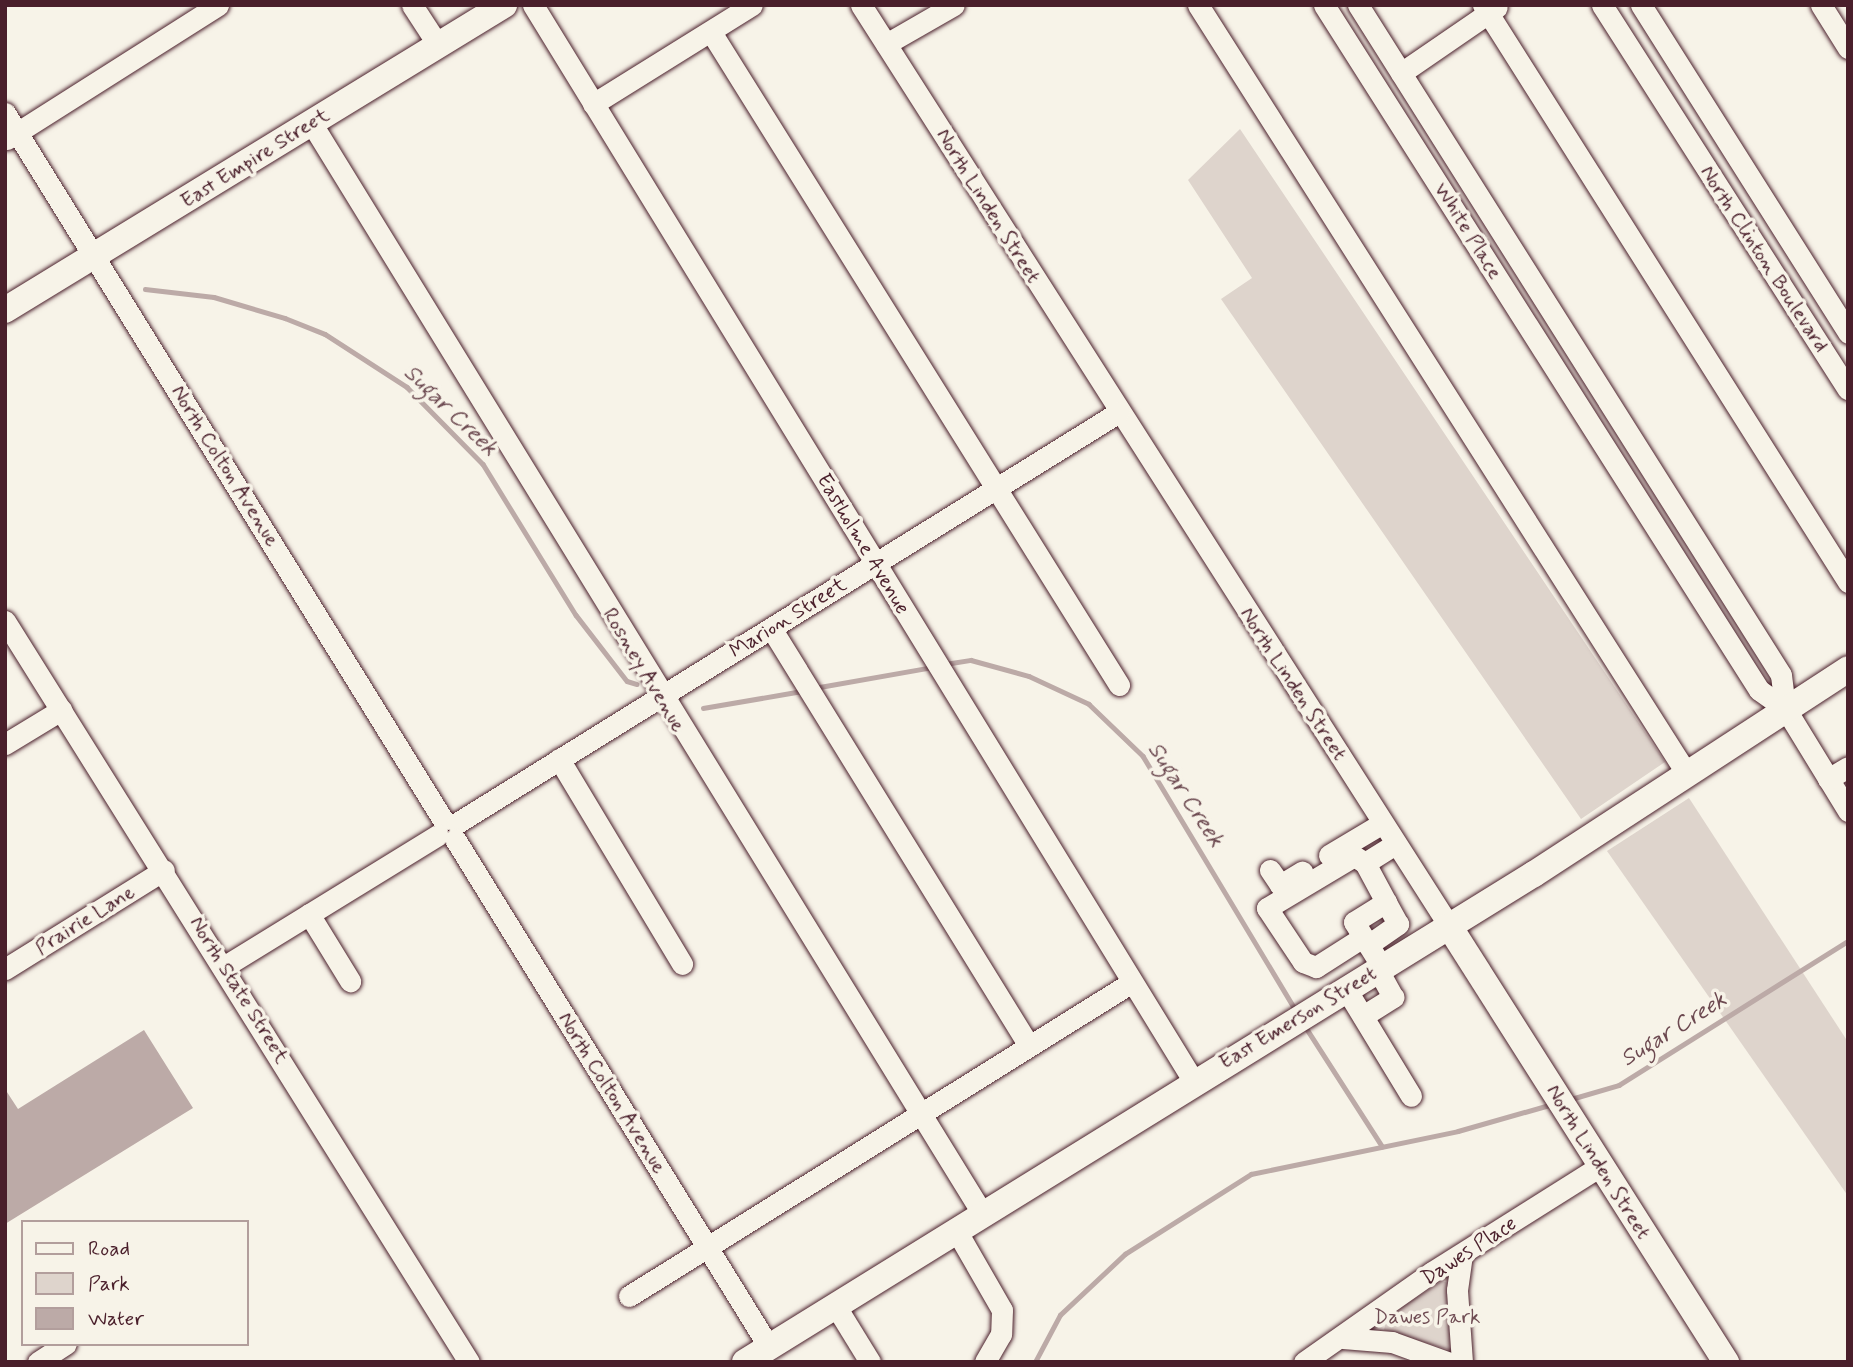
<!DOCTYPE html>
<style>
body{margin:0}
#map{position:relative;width:1853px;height:1367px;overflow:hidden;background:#f7f3e8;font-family:Mynerve,sans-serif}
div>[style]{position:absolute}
.green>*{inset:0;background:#ded4cc}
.water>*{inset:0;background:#bcaaa7}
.stream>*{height:4.5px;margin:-2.25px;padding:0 2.25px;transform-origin:2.25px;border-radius:2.25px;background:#bcaaa7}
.roads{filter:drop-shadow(0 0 2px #4a1f2b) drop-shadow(0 0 2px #4a1f2b)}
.minor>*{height:21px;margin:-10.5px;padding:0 10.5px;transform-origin:10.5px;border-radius:10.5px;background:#f7f3e8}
.major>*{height:26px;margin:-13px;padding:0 13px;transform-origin:13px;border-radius:13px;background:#f7f3e8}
span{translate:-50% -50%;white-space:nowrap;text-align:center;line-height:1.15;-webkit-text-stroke:7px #f7f3e8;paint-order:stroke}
.street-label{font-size:21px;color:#4a1f2b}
.park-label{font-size:21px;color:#6f4c53}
.water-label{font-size:23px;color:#6c4950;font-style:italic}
.frame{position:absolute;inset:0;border:7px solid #4a1f2b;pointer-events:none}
.legend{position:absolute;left:21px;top:1220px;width:228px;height:126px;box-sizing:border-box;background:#f7f3e8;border:2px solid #b29e9c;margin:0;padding:9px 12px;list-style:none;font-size:21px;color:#4a1f2b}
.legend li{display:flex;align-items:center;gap:14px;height:35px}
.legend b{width:35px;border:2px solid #b29e9c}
</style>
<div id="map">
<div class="green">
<i style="clip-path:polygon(1240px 129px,1665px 762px,1581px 819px,1221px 299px,1252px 278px,1188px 180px)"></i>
<i style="clip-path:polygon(1689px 798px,1848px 1042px,1848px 1196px,1607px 851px)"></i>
<i style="clip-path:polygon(1442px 1281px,1448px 1283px,1450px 1350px,1384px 1330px,1387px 1317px)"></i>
</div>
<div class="water">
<i style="clip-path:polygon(144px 1030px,193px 1108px,5px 1224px,5px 1089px,18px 1109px)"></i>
</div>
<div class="stream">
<i style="left:145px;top:289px;width:69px;rotate:6.6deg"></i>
<i style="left:214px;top:297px;width:74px;rotate:16.5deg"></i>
<i style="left:285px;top:318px;width:43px;rotate:21.8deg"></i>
<i style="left:325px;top:334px;width:98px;rotate:32.9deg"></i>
<i style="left:407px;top:387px;width:108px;rotate:45.4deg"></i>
<i style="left:483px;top:464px;width:177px;rotate:58.4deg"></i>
<i style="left:576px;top:615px;width:83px;rotate:52.3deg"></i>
<i style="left:627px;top:681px;width:10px;rotate:17deg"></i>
<i style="left:945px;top:664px;width:26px;rotate:-9deg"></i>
<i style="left:971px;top:660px;width:60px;rotate:15.4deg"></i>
<i style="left:1029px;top:676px;width:66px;rotate:25deg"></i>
<i style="left:1089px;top:704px;width:75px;rotate:43.9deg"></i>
<i style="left:1143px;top:756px;width:299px;rotate:59deg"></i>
<i style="left:814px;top:688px;width:121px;rotate:-10deg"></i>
<i style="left:703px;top:708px;width:100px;rotate:-9.7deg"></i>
<i style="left:1305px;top:1026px;width:143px;rotate:57.3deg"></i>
<i style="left:1571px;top:1099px;width:50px;rotate:-16.3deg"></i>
<i style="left:1619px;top:1085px;width:271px;rotate:-32.2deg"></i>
<i style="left:1035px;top:1362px;width:53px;rotate:-62deg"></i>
<i style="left:1060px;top:1315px;width:89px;rotate:-43.2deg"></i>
<i style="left:1125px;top:1254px;width:149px;rotate:-32.4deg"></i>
<i style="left:1251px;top:1174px;width:211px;rotate:-11.7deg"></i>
<i style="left:1458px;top:1131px;width:99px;rotate:-15.9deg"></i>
</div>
<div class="roads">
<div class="minor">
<i style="left:412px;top:5px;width:48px;rotate:57deg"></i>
<i style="left:533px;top:5px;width:1264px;rotate:58.46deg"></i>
<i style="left:861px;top:5px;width:1093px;rotate:57.44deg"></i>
<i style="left:1198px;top:5px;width:911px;rotate:57.55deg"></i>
<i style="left:1324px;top:5px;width:811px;rotate:57.58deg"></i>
<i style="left:1759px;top:690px;width:32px;rotate:35deg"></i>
<i style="left:1785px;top:708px;width:121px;rotate:58.5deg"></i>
<i style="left:1358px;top:5px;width:792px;rotate:57.73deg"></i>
<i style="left:1781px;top:675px;width:33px;rotate:83deg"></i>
<i style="left:1483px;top:5px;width:683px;rotate:57.68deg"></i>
<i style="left:1602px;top:5px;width:456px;rotate:57.4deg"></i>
<i style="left:1641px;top:5px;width:388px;rotate:57.7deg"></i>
<i style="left:1821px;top:5px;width:51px;rotate:57.9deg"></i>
<i style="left:711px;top:32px;width:770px;rotate:58deg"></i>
<i style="left:886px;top:44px;width:78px;rotate:-29.8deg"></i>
<i style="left:1401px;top:73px;width:116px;rotate:-34.5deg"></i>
<i style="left:593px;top:104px;width:187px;rotate:-31.9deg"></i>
<i style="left:5px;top:113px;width:832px;rotate:58.22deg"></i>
<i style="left:312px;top:124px;width:1279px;rotate:58.4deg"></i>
<i style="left:7px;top:139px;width:250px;rotate:-32.4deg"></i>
<i style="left:5px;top:621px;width:874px;rotate:57.95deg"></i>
<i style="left:771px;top:628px;width:491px;rotate:58.3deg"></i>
<i style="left:5px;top:744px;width:66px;rotate:-31.3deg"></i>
<i style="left:559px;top:759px;width:239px;rotate:59deg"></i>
<i style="left:1828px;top:779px;width:23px;rotate:-31deg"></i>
<i style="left:457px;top:823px;width:779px;rotate:-31.83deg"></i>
<i style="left:455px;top:839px;width:597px;rotate:58.28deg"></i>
<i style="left:1329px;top:855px;width:61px;rotate:-30.8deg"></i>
<i style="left:1270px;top:870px;width:18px;rotate:56deg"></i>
<i style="left:1280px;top:885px;width:26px;rotate:-31deg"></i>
<i style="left:309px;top:914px;width:79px;rotate:58.5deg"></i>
<i style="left:1363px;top:937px;width:56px;rotate:147.4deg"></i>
<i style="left:1316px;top:967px;width:14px;rotate:-159deg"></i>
<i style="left:1303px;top:962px;width:65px;rotate:-123.7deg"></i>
<i style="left:1267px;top:908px;width:101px;rotate:-30.9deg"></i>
<i style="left:1354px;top:856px;width:13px;rotate:32deg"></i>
<i style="left:1368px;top:945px;width:37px;rotate:-35deg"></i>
<i style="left:1398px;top:924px;width:25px;rotate:-119deg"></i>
<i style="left:225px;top:966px;width:250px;rotate:-31.6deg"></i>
<i style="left:1382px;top:967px;width:53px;rotate:-121.9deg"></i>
<i style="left:1354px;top:922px;width:38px;rotate:-32deg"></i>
<i style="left:1386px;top:902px;width:44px;rotate:-118.3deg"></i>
<i style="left:1365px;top:863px;width:36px;rotate:-32deg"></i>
<i style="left:5px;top:969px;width:187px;rotate:-31.9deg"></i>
<i style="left:1346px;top:989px;width:125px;rotate:58.7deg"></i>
<i style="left:1363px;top:1016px;width:36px;rotate:-32deg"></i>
<i style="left:1393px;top:997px;width:31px;rotate:-119deg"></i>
<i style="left:956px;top:1230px;width:92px;rotate:60.1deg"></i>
<i style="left:1002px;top:1310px;width:24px;rotate:92deg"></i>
<i style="left:1001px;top:1334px;width:32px;rotate:120deg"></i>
<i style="left:629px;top:1296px;width:593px;rotate:-31.97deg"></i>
<i style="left:835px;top:1305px;width:67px;rotate:58.4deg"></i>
<i style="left:1343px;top:1338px;width:49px;rotate:4.7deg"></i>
<i style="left:1392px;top:1342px;width:59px;rotate:20deg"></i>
<i style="left:38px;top:1362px;width:33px;rotate:-33deg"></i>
<i style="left:1304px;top:1362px;width:156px;rotate:-35.1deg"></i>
<i style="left:1432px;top:1272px;width:199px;rotate:-32.2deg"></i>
<i style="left:1462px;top:1362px;width:72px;rotate:-94deg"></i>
<i style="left:1457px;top:1290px;width:35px;rotate:-82deg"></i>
</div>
<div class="major">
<i style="left:5px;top:310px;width:585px;rotate:-31.43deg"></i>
<i style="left:1449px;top:926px;width:517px;rotate:57.57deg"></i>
<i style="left:745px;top:1362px;width:928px;rotate:-31.74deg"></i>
<i style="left:1534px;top:874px;width:375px;rotate:-33.1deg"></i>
</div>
</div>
<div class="street-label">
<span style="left:255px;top:158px;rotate:-32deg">East Empire Street</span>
<span style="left:988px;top:206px;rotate:58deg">North Linden Street</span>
<span style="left:1468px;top:231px;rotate:58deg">White Place</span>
<span style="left:1764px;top:259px;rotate:57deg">North Clinton Boulevard</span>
<span style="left:225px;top:466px;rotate:58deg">North Colton Avenue</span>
<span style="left:863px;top:544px;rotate:59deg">Eastholme Avenue</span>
<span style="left:788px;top:618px;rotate:-32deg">Marion Street</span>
<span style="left:644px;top:670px;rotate:59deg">Rosney Avenue</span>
<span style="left:1293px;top:684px;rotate:57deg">North Linden Street</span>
<span style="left:85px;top:920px;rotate:-32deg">Prairie Lane</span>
<span style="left:239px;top:990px;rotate:58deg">North State Street</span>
<span style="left:1298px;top:1018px;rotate:-31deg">East Emerson Street</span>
<span style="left:612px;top:1093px;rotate:58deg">North Colton Avenue</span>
<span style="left:1598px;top:1162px;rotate:58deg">North Linden Street</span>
<span style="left:1469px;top:1251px;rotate:-33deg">Dawes Place</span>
</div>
<div class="park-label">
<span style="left:1427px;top:1317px">Dawes Park</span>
</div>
<div class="water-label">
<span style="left:450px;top:411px;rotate:44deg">Sugar Creek</span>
<span style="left:1185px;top:795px;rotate:57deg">Sugar Creek</span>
<span style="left:1674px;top:1030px;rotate:-32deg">Sugar Creek</span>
</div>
<div class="frame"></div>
<ul class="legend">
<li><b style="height:9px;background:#f7f3e8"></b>Road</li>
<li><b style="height:19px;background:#ded4cc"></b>Park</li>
<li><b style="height:19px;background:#bcaaa7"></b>Water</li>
</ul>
</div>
